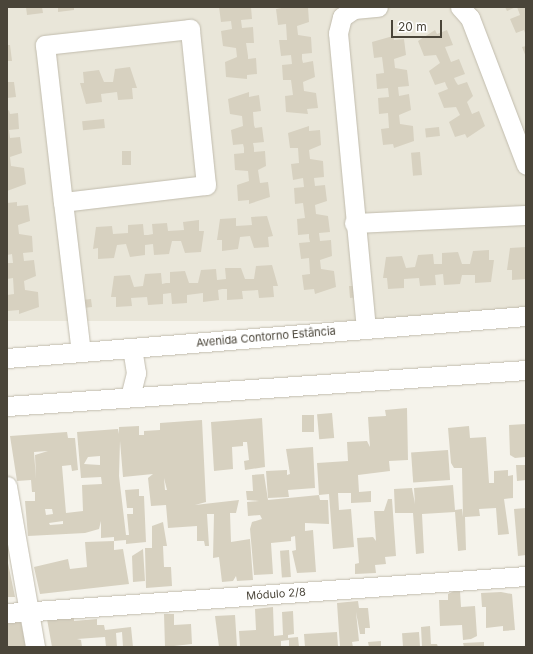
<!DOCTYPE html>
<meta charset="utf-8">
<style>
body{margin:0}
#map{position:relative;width:533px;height:654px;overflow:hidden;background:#f5f3eb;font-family:Inter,sans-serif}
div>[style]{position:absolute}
.residential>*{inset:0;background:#e9e6d9;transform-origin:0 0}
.building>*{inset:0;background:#d7d1c0;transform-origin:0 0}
.roads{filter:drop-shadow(0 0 1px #c1bcad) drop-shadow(0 0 1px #c1bcad)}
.minor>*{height:19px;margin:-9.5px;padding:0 9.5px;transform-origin:9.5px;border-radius:9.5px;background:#fff}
span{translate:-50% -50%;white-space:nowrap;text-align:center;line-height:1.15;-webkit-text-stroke:3px #fff;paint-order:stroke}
.street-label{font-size:11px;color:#4a4539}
.frame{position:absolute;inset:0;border:8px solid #4a4539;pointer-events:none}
.scale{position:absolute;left:391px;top:20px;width:51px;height:18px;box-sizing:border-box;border:2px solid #4a4539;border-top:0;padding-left:5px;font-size:12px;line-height:14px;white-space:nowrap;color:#4a4539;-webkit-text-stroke:3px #fff;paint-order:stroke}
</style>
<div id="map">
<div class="residential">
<i style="left:7px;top:7px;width:519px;height:314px"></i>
</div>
<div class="building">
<i style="clip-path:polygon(26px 7px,42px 7px,43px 13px,27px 15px)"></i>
<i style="clip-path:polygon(58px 7px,74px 7px,74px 10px,58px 12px)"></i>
<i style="clip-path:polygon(219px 7px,251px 7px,252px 19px,241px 20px,242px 28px,253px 27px,254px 43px,246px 43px,248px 56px,248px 59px,256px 58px,257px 74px,247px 75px,247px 79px,226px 77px,225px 62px,237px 57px,236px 48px,223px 46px,221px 31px,232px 29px,231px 21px,221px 22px)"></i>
<i style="clip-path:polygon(287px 7px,308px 7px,309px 22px,297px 26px,298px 35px,311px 37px,312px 53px,302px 54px,302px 59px,303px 63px,313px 61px,315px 77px,303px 82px,304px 91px,316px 93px,318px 108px,307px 109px,308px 114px,286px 112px,285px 96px,293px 95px,291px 80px,283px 80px,282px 65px,292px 64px,291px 55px,281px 56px,279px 40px,287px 40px,286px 24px,278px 25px,276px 9px)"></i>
<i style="clip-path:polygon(505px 7px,516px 7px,507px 11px)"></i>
<i style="clip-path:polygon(517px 7px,526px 7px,525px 33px,524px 30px,516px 33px,510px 19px,520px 15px)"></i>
<i style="clip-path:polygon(435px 30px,437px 34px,447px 30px,453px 45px,445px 47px,451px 62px,459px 59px,465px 74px,454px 78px,456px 82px,458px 85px,467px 82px,473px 96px,467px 102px,472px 114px,479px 111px,485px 126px,467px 138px,465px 134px,455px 137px,449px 122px,460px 115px,456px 107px,444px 108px,438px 93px,448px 89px,446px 85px,445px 82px,435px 85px,429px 71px,440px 63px,436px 55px,424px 56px,418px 41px)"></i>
<i style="clip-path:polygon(393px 36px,394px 40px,404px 39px,406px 55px,394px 59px,395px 68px,407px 70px,409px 86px,398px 87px,399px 96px,409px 94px,411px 110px,399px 115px,400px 124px,413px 126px,414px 141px,394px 148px,393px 144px,383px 145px,381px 129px,389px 128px,388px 113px,379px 114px,378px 98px,389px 97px,388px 88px,377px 89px,376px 74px,384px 73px,382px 57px,374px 58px,372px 42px)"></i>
<i style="clip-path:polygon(7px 45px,10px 45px,12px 61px,7px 61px)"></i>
<i style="clip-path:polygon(526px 46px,526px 57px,522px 47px)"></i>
<i style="clip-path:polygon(130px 67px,137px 88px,132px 88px,133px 99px,118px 100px,117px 92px,101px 94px,102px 102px,86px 104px,80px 83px,84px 83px,83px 72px,99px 70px,104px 82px,113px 82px,115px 69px)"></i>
<i style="clip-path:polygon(7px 82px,14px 82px,16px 97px,7px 98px)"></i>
<i style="clip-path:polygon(249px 92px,249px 97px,259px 95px,261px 111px,253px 112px,254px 125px,255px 128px,262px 127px,264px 142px,253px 143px,254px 148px,254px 152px,265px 151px,266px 166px,258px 170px,260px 183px,268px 182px,270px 197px,249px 204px,249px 200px,238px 201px,237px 185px,249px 181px,248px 171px,235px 170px,234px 154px,244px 153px,244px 148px,243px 144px,233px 145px,231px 130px,243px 126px,242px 116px,230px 114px,228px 99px)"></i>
<i style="clip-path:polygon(9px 110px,10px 114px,18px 113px,19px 129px,9px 130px,10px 138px,20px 137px,22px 153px,10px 157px,11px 166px,24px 168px,26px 184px,7px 191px,7px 111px)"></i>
<i style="left:104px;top:119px;width:9px;height:22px;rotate:84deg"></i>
<i style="clip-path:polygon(309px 126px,309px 131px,320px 130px,321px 145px,309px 150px,310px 159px,323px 161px,324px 177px,314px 178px,315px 186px,325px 185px,327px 201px,315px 205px,316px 214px,328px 216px,330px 232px,319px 233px,320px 241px,331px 240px,332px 256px,320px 260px,321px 269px,334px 271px,336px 287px,315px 294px,314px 289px,304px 290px,302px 275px,310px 274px,309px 258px,301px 259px,299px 243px,310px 242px,309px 238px,309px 234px,298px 235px,297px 219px,305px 218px,303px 203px,295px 204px,294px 188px,304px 187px,303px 178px,293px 180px,291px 164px,299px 163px,298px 148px,290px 148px,288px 133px)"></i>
<i style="left:439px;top:127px;width:9px;height:14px;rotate:84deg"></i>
<i style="left:122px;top:151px;width:9px;height:14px"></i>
<i style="left:420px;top:152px;width:23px;height:9px;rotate:85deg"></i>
<i style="clip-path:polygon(17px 202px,17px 206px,28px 205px,30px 221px,18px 225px,19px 234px,32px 236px,33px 252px,23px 253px,24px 261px,34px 260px,36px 276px,24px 281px,25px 290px,38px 292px,39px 307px,19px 314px,19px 310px,8px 311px,7px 301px,7px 295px,14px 294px,13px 278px,7px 279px,7px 263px,13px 263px,12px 254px,7px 255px,7px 203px)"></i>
<i style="clip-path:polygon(267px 216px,273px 236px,268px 237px,269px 247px,254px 248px,250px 236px,240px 237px,238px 249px,222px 251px,222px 240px,217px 240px,220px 219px,236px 218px,236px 226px,252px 225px,251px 217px)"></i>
<i style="clip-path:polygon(199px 220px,199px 231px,204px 231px,201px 252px,185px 253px,181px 241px,172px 241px,169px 254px,154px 255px,153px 244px,145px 245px,145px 255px,130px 257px,126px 244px,117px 245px,114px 258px,98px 259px,98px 248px,93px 249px,96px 227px,112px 226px,113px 234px,128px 233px,128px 225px,143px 224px,144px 235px,148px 235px,153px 234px,152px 224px,167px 223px,168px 231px,184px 230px,183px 222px)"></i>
<i style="clip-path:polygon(526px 247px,526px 279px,512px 280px,512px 270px,507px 270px,510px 248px)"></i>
<i style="clip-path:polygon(489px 250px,489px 260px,494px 260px,491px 282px,475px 283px,475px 275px,462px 275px,460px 284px,444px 285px,443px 274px,435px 275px,436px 285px,420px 286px,419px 278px,404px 279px,404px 288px,388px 289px,387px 278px,383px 278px,386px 257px,402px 256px,406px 268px,415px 267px,418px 255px,433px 254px,434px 264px,442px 264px,442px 253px,458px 252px,462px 264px,470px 264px,473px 251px)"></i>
<i style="clip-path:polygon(272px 265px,278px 286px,273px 286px,274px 297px,259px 298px,258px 290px,242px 291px,243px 299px,227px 300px,227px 289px,222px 289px,218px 290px,219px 300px,203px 302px,203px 293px,187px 295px,187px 303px,172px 304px,171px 293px,163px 294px,163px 304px,148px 305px,147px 297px,131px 298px,132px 306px,116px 307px,116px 297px,111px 297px,114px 276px,130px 275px,134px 287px,143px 286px,145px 274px,161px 273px,162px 284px,166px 283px,170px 283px,170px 272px,185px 271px,189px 283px,198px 283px,201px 270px,216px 269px,217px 280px,226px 279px,225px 268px,241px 268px,245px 279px,254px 279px,256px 266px)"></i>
<i style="clip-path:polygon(349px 286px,356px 286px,358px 297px,350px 298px)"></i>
<i style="left:91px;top:299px;width:8px;height:11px;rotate:83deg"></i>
<i style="clip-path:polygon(407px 408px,408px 460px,389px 461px,390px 471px,358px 475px,359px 492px,371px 491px,371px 502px,351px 503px,351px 493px,338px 493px,339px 510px,351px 509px,354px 547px,333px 549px,329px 494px,319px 495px,317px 463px,348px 461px,347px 442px,367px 441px,370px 447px,368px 417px,386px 416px,385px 410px)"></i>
<i style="left:332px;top:413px;width:25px;height:15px;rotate:85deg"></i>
<i style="left:302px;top:415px;width:12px;height:17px"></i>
<i style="clip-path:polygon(262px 418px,265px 467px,245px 470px,244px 461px,249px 460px,247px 442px,243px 442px,243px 446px,232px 447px,233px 469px,214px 471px,211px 422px)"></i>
<i style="clip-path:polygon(evenodd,202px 420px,206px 502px,195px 505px,239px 500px,236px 513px,230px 513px,231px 542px,250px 539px,253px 580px,237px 581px,236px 576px,233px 581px,222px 582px,219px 557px,213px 558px,214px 514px,207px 514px,209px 546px,205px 546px,204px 541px,197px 541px,197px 526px,168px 528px,166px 505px,151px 506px,148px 478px,153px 474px,123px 477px,120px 441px,119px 476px,126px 535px,129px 535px,127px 514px,133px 514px,133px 508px,127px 508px,125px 490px,139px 489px,139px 496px,144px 496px,146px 542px,126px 544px,126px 540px,114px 541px,114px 537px,101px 538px,101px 521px,99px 529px,85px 533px,28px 536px,25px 501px,35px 501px,35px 492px,32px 492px,31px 480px,17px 481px,10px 436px,67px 432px,68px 438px,75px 438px,78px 470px,72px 471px,71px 465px,62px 466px,66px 513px,83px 511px,82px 485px,102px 484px,101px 477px,81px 478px,77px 432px,118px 429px,119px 434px,119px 427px,139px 426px,139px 435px,144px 435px,144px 431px,160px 430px,160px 423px,202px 420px,48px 451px,35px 455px,36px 479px,34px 452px,48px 451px,202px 420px,100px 456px,100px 465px,84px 464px,88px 457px,100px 456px,202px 420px,164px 478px,167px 490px,165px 490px,164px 478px,202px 420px,45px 509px,52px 509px,53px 514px,46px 515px,45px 509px,202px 420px,63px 521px,63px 524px,50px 525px,49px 523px,63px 521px)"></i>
<i style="clip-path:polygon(526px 424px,526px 454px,525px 457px,515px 458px,510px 455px,509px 425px)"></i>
<i style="clip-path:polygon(469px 426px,470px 438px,486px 437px,489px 483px,494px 483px,494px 471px,508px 470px,508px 476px,513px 475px,513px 498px,504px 499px,509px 534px,498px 535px,496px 508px,479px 509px,480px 516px,465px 517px,466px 550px,458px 551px,455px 512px,422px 514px,424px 553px,416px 554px,413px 513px,395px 513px,394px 489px,412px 488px,415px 504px,414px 488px,453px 485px,455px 510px,462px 509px,463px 517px,462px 468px,454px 468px,451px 463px,448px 428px)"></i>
<i style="clip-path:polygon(313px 447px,315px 488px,288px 490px,289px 497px,268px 498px,266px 471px,287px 470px,287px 475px,290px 474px,286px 449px)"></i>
<i style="left:448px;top:450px;width:30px;height:37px;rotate:86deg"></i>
<i style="clip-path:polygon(516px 465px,526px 465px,526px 480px,517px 481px)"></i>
<i style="clip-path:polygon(264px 474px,268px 500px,319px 495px,320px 500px,328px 500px,329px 524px,305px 523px,305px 531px,313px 530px,316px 572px,297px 573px,292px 551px,296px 550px,295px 536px,291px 537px,291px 541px,271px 543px,273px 574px,254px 575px,250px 529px,252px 522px,262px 519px,260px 515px,248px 516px,247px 502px,259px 501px,247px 500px,246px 491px,253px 491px,252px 475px)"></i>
<i style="clip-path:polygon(388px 499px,392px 499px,396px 556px,385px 557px,386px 564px,375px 565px,376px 573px,355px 574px,355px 564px,359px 563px,357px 538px,373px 537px,376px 541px,374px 511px,384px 511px)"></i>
<i style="clip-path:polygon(526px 508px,526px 555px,518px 556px,514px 509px)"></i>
<i style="clip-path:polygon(163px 522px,167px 546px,163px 546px,164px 567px,171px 567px,172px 586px,146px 588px,145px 548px,152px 548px,152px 526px)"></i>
<i style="clip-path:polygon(114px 541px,114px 550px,123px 549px,129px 584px,40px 594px,34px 567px,68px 559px,70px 569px,87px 567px,85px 542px)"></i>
<i style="clip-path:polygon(143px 549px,145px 581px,133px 582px,132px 556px)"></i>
<i style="left:289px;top:550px;width:27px;height:9px;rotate:86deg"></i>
<i style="clip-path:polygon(7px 563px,8px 563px,15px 597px,7px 597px)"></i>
<i style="clip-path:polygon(454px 591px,460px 591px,461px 607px,475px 606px,477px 636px,471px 639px,463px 640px,462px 625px,440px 626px,439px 600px,448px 600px,448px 594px)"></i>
<i style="clip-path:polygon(501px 592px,512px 594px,515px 630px,503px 631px,503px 626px,486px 628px,486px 607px,482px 607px,481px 593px)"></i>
<i style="clip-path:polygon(358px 601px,359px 608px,368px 608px,370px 628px,365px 628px,365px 634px,360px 634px,356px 612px,359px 641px,352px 642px,353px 647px,340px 647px,337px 603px)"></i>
<i style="clip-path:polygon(273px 607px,274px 636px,283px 635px,282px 612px,293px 611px,294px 634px,288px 635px,288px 638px,298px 637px,299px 647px,289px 647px,289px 640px,281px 641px,281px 647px,240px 647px,239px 631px,256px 630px,255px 609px)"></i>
<i style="clip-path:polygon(164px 614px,174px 614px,174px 625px,191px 624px,192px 644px,165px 647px)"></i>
<i style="clip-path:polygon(235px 615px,237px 647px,219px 647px,215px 616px)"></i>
<i style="clip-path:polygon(74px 617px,74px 621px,97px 619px,97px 625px,104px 625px,105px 630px,131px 627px,133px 647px,123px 647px,122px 632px,116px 633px,117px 647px,106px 647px,105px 637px,77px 639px,81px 640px,82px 647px,52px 647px,47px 619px)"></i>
<i style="clip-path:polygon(21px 622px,26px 647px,7px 647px,7px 623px)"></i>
<i style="clip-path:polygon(430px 626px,431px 644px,437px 644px,438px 647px,422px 647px,421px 627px)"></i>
<i style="clip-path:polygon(337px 632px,338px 647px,305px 647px,304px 634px)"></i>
<i style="left:419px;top:632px;width:15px;height:17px;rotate:86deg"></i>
<i style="clip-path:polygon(381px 641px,381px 647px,369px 647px,368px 642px)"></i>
<i style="clip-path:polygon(484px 642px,484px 647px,464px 647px,463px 643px)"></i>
</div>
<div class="roads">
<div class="minor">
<i style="left:460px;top:7px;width:15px;rotate:48deg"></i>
<i style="left:470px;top:18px;width:157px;rotate:69.1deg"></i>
<i style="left:63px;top:202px;width:144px;rotate:-6.8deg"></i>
<i style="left:206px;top:185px;width:157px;rotate:-95.9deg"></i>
<i style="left:190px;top:29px;width:146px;rotate:173.7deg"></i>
<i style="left:45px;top:45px;width:158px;rotate:83.5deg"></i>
<i style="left:63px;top:202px;width:151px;rotate:83.2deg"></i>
<i style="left:354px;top:223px;width:172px;rotate:-2.7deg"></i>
<i style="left:366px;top:329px;width:297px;rotate:-95.4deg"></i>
<i style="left:338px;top:33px;width:16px;rotate:-76deg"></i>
<i style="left:342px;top:17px;width:14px;rotate:-34deg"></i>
<i style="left:354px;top:9px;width:24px;rotate:-5deg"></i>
<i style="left:7px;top:358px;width:521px;rotate:-4.63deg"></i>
<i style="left:130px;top:397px;width:25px;rotate:-76deg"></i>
<i style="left:136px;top:373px;width:25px;rotate:-99deg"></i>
<i style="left:7px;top:406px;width:520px;rotate:-3.97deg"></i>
<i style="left:7px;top:486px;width:163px;rotate:80.1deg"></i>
<i style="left:7px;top:613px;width:520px;rotate:-4.08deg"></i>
</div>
</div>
<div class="street-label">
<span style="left:266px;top:337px;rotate:-5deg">Avenida Contorno Estância</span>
<span style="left:276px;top:594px;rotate:-4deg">Módulo 2/8</span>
</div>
<div class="frame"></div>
<div class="scale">20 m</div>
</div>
